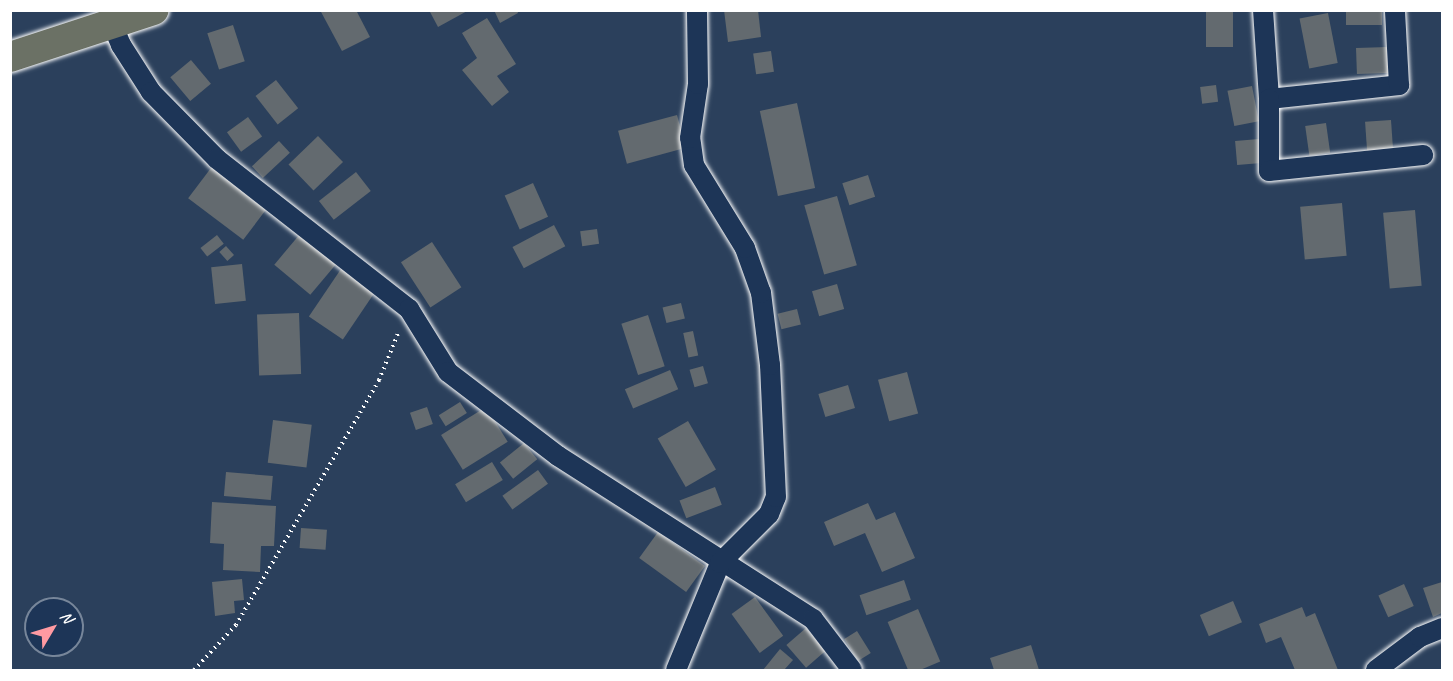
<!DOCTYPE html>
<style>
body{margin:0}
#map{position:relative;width:1453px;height:681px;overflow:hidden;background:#2b405c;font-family:Caveat,sans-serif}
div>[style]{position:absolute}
.building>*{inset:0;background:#636a6f;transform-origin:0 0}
.path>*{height:4px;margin-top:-2px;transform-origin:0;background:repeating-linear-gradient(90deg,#fff 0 1.5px,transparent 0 6px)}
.roads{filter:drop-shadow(0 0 2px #fff) drop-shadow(0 0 2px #fff)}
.minor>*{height:20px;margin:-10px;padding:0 10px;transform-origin:10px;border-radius:10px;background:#1d3557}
.primary>*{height:30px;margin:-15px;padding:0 15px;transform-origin:15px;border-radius:15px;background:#6b7165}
span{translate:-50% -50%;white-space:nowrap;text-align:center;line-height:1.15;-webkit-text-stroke:4.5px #1d3557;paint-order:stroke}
.frame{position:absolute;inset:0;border:12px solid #fff;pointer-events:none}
.north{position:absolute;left:24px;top:597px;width:60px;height:60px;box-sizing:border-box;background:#1d3557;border:2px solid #77869a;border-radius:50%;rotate:52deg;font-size:16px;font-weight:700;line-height:24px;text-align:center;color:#fff}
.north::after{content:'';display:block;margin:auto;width:21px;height:27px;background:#ff9aa2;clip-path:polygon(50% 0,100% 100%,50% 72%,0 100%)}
</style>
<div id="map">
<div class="building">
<i style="clip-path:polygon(320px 10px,356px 10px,370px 37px,342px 51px)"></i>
<i style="clip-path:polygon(429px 10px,469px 10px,438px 27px)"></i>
<i style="clip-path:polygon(494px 10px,517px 10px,518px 13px,500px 23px)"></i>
<i style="clip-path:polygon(724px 10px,758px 10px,761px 37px,728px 42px)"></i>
<i style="left:1206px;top:10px;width:27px;height:37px"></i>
<i style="left:1346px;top:10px;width:36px;height:15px"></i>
<i style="left:1328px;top:13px;width:51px;height:29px;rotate:79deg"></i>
<i style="clip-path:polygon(487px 18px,516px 64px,497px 76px,509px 92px,492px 106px,462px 70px,477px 58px,462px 33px)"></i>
<i style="left:233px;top:25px;width:38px;height:27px;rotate:72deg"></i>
<i style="left:1388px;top:47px;width:26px;height:32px;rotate:88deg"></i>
<i style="left:771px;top:51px;width:21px;height:18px;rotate:82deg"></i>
<i style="left:191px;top:60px;width:31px;height:27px;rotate:50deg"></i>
<i style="left:276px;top:80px;width:36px;height:26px;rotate:52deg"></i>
<i style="left:1216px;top:85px;width:17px;height:16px;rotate:83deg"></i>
<i style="left:1252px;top:86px;width:36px;height:25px;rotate:79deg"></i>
<i style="left:797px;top:103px;width:87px;height:38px;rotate:78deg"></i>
<i style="left:677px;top:115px;width:34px;height:61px;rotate:75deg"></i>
<i style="left:248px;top:117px;width:24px;height:26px;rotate:54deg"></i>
<i style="left:1391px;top:120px;width:29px;height:26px;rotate:86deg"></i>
<i style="left:1326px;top:123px;width:30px;height:21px;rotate:82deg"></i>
<i style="left:318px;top:136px;width:36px;height:41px;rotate:46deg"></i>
<i style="left:1259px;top:139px;width:24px;height:24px;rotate:85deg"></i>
<i style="left:279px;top:141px;width:16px;height:37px;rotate:47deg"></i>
<i style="left:214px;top:164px;width:69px;height:43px;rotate:37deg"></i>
<i style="left:356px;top:172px;width:24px;height:47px;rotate:52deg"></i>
<i style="left:868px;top:175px;width:23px;height:27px;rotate:72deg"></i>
<i style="left:533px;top:183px;width:37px;height:31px;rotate:66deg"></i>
<i style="left:837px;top:196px;width:72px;height:34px;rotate:74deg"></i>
<i style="left:1342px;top:203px;width:53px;height:42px;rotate:85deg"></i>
<i style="left:1415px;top:210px;width:76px;height:32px;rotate:85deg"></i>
<i style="left:554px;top:225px;width:24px;height:47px;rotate:62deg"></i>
<i style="left:597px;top:229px;width:15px;height:17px;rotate:82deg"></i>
<i style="left:300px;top:234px;width:47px;height:40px;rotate:40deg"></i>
<i style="left:217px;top:235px;width:11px;height:21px;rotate:52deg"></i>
<i style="left:432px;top:242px;width:54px;height:37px;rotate:57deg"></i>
<i style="left:226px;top:246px;width:12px;height:9px;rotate:48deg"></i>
<i style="left:242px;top:264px;width:37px;height:31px;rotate:84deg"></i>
<i style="left:343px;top:266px;width:41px;height:61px;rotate:34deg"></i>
<i style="left:837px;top:284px;width:26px;height:26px;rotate:74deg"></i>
<i style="left:681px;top:303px;width:16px;height:19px;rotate:76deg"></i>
<i style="left:797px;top:309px;width:16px;height:20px;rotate:76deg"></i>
<i style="left:299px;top:313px;width:61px;height:42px;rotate:88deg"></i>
<i style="left:648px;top:315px;width:54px;height:28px;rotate:72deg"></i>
<i style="left:693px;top:331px;width:25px;height:10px;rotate:78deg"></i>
<i style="left:703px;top:366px;width:18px;height:14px;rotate:74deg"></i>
<i style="left:670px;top:370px;width:21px;height:49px;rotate:67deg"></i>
<i style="left:907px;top:372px;width:43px;height:30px;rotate:75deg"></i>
<i style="left:848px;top:385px;width:24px;height:31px;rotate:73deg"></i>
<i style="left:460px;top:402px;width:13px;height:25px;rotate:58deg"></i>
<i style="left:427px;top:407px;width:18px;height:18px;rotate:71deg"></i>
<i style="left:486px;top:407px;width:41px;height:53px;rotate:58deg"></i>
<i style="left:273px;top:420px;width:39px;height:43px;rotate:7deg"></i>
<i style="left:688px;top:421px;width:56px;height:35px;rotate:60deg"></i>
<i style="left:524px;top:443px;width:21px;height:31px;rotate:51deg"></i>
<i style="left:492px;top:462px;width:21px;height:43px;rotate:59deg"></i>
<i style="left:538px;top:470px;width:17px;height:44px;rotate:54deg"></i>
<i style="left:226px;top:472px;width:47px;height:24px;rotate:5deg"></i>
<i style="left:715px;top:487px;width:19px;height:38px;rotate:69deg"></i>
<i style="clip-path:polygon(212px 502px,276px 506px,274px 546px,261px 546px,260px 572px,223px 570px,224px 544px,210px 543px)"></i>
<i style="clip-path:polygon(868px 503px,876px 520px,895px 512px,915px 558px,882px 572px,865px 533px,834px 546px,824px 522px)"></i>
<i style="left:301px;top:528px;width:26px;height:20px;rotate:4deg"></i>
<i style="left:658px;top:532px;width:58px;height:32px;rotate:36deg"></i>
<i style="clip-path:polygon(242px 579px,244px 600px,234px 601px,235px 613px,215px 616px,212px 582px)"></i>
<i style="left:904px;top:580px;width:21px;height:47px;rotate:71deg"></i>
<i style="clip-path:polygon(1442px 582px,1442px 613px,1433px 617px,1423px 588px)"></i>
<i style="left:1404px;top:584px;width:24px;height:28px;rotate:66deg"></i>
<i style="left:755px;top:597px;width:48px;height:29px;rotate:54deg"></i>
<i style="left:1233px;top:601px;width:23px;height:36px;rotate:67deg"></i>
<i style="clip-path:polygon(1302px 607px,1306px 617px,1315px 613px,1338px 670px,1295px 670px,1281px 637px,1266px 643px,1259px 624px)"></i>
<i style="left:918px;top:609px;width:57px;height:33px;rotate:67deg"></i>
<i style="left:806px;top:628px;width:30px;height:26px;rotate:49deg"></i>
<i style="left:857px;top:631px;width:26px;height:15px;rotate:58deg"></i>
<i style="clip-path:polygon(1031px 645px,1039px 670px,994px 670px,990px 658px)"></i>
<i style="clip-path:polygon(780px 649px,793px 660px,784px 670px,763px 670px)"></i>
</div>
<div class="path">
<i style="left:194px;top:670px;width:62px;rotate:-47deg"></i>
<i style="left:236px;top:625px;width:284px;rotate:-59.7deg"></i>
<i style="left:379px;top:380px;width:53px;rotate:-67.8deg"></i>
</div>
<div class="roads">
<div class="minor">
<i style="left:1263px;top:10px;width:89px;rotate:86.1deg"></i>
<i style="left:1269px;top:99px;width:131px;rotate:-6.1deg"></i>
<i style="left:1399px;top:85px;width:75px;rotate:-93.1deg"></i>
<i style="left:113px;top:26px;width:21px;rotate:67deg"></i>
<i style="left:121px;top:45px;width:56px;rotate:57.4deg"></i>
<i style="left:151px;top:92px;width:94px;rotate:45.4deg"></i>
<i style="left:217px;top:159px;width:244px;rotate:38deg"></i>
<i style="left:409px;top:309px;width:74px;rotate:58.2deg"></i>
<i style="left:448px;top:372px;width:138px;rotate:37.4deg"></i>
<i style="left:558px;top:456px;width:303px;rotate:32.6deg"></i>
<i style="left:813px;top:619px;width:64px;rotate:52.6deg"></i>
<i style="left:1269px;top:99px;width:72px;rotate:90deg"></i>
<i style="left:1269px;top:171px;width:155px;rotate:-5.9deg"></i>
<i style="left:676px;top:670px;width:116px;rotate:-67.6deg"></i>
<i style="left:720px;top:563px;width:69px;rotate:-45deg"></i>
<i style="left:769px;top:514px;width:18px;rotate:-68deg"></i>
<i style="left:776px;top:497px;width:132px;rotate:-92.6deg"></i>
<i style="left:770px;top:365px;width:73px;rotate:-97.1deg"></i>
<i style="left:761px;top:293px;width:48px;rotate:-109.6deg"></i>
<i style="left:745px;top:248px;width:97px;rotate:-121.6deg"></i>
<i style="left:694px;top:165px;width:27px;rotate:-98deg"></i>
<i style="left:690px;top:138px;width:55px;rotate:-81.6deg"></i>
<i style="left:698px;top:84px;width:74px;rotate:-90.8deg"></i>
<i style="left:1376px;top:670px;width:55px;rotate:-36.9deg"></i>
<i style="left:1420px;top:637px;width:24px;rotate:-22deg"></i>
</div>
<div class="primary">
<i style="left:10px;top:57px;width:151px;rotate:-18.1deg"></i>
</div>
</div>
<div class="frame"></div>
<div class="north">N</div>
</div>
